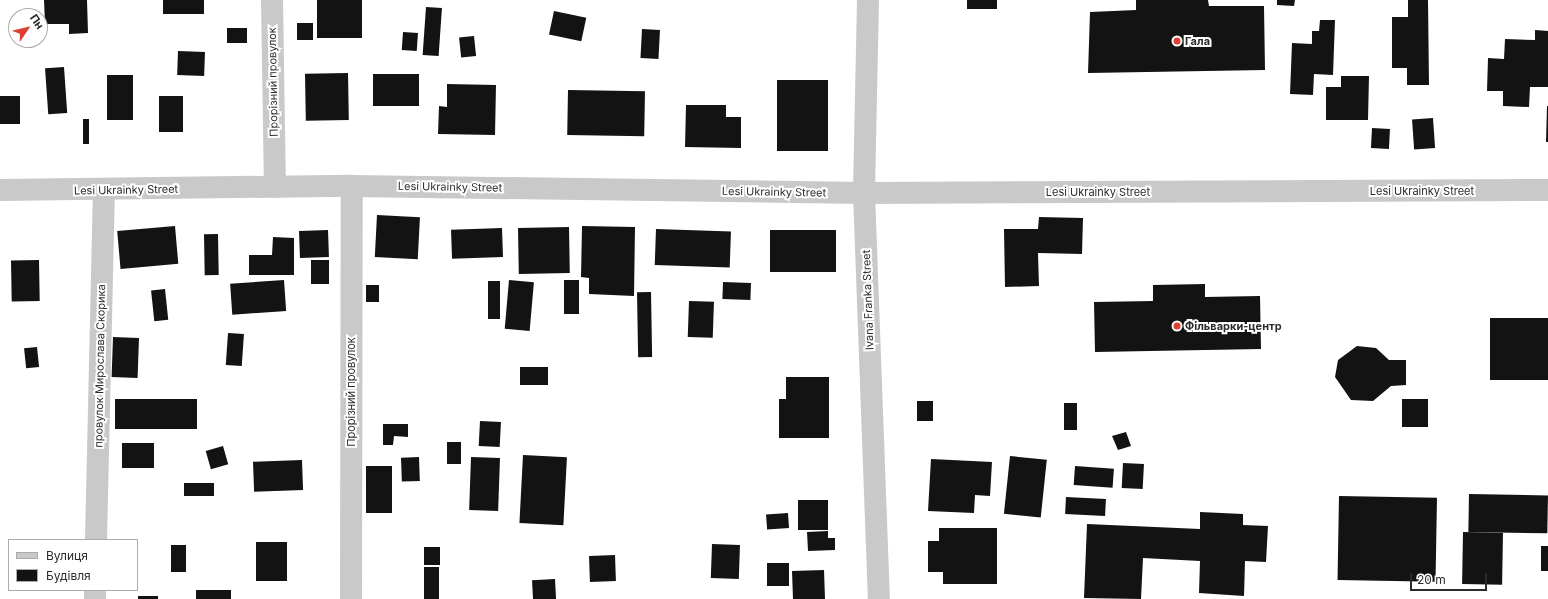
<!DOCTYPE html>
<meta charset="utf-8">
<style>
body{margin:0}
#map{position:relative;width:1548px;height:599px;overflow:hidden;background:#fff;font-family:Inter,sans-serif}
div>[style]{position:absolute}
.building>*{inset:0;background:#131313;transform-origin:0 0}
.minor>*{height:22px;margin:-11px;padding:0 11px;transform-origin:11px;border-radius:11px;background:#c9c9c9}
.tertiary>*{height:22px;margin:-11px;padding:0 11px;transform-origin:11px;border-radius:11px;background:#c9c9c9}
.dots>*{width:11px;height:11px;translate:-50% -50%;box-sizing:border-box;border:2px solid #fff;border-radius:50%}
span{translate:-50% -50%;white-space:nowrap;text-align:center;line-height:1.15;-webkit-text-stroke:4px #fff;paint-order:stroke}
.poi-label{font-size:11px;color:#2c2c2c;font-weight:700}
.left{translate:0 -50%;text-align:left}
.street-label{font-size:11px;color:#2c2c2c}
.legend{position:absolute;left:8px;top:539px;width:130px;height:52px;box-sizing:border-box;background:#fff;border:1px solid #ababab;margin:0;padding:5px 7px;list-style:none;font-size:12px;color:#2c2c2c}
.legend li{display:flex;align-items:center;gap:8px;height:20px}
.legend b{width:20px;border:1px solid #ababab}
.north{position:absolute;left:8px;top:8px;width:40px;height:40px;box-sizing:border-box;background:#fff;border:1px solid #ababab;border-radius:50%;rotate:55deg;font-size:11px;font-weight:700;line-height:16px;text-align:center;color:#2c2c2c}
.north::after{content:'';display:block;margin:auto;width:14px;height:18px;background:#de4033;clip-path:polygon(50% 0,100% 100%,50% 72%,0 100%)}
.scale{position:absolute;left:1410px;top:573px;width:77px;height:18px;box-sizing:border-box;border:2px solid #2c2c2c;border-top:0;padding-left:5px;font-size:12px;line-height:14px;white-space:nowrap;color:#2c2c2c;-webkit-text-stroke:3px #fff;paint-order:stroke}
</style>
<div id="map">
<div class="building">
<i style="clip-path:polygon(44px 0,87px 0,88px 33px,69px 34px,69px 24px,45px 24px)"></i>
<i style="left:163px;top:0;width:41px;height:14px"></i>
<i style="left:317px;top:0;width:45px;height:38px"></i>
<i style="left:967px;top:0;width:30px;height:9px"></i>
<i style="clip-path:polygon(1136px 0,1208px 0,1209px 6px,1264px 6px,1265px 70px,1088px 73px,1090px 12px,1136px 10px)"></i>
<i style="clip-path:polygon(1277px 0,1295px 0,1294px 6px,1277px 5px)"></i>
<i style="clip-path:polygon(1408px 0,1428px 0,1429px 85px,1407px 85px,1407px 68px,1392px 68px,1392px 17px,1408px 17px)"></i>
<i style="left:426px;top:7px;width:16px;height:48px;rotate:4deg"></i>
<i style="left:554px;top:11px;width:33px;height:24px;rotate:12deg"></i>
<i style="clip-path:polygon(1320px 20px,1335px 20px,1333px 75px,1314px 74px,1313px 95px,1290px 94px,1292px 43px,1312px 44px,1312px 31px,1319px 31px)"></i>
<i style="left:297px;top:23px;width:16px;height:17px"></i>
<i style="left:227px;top:28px;width:20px;height:15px"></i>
<i style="left:642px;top:29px;width:18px;height:29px;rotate:3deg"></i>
<i style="clip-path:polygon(1535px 30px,1548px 31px,1548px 87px,1530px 87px,1529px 107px,1503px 106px,1503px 91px,1487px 91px,1488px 58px,1504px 59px,1505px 39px,1535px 40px)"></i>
<i style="left:403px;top:32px;width:15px;height:18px;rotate:4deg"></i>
<i style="left:474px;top:36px;width:20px;height:15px;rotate:84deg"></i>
<i style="left:178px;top:51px;width:27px;height:24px;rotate:2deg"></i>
<i style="left:64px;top:67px;width:46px;height:19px;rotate:86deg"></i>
<i style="left:348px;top:73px;width:47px;height:43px;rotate:89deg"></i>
<i style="left:373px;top:74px;width:46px;height:32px"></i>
<i style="left:133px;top:75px;width:45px;height:26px;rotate:90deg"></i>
<i style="clip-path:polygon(1341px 76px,1369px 76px,1368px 120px,1326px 120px,1326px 87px,1341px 87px)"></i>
<i style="left:777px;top:80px;width:51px;height:71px"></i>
<i style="clip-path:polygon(447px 84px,496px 85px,495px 135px,438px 134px,439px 106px,447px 107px)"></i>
<i style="left:568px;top:90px;width:77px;height:45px;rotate:1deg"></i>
<i style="left:0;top:96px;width:20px;height:28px"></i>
<i style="left:159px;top:96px;width:24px;height:36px"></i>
<i style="clip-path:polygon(686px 105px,726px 105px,726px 117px,741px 117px,741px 148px,685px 147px)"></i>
<i style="clip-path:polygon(1547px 106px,1548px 106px,1548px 142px,1546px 142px)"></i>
<i style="left:1433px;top:118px;width:30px;height:21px;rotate:86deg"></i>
<i style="left:83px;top:119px;width:6px;height:25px"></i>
<i style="left:1372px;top:128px;width:18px;height:20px;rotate:3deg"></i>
<i style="left:377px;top:215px;width:43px;height:42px;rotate:3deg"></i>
<i style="clip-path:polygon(1039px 217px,1083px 218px,1082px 254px,1038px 253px,1039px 286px,1005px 287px,1004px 229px,1038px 229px)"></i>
<i style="left:175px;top:226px;width:38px;height:58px;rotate:85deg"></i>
<i style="clip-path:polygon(582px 226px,635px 227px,634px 296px,589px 294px,589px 278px,581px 277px)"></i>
<i style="left:569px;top:227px;width:46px;height:51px;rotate:89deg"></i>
<i style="left:502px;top:228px;width:29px;height:51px;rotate:88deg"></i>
<i style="left:656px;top:229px;width:75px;height:36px;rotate:2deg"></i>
<i style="left:328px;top:230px;width:27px;height:29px;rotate:88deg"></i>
<i style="left:770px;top:230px;width:66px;height:42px"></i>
<i style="left:218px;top:234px;width:41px;height:14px;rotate:89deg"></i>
<i style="clip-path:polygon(273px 237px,294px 238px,294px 275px,249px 275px,249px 255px,272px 255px)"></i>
<i style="left:39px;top:260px;width:41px;height:28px;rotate:89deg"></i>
<i style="left:311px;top:260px;width:18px;height:24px"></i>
<i style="left:284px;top:280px;width:31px;height:54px;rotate:86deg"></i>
<i style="left:509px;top:280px;width:25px;height:49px;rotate:5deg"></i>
<i style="left:564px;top:280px;width:15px;height:34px"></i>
<i style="left:488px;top:281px;width:12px;height:38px"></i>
<i style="left:723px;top:282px;width:28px;height:17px;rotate:2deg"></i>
<i style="clip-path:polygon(1205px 284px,1205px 297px,1260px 296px,1261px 349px,1095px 352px,1094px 302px,1153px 301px,1153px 285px)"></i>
<i style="left:366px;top:285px;width:13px;height:17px"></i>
<i style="left:165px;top:289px;width:31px;height:14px;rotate:84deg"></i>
<i style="left:651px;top:292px;width:65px;height:14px;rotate:89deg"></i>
<i style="left:689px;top:301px;width:25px;height:36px;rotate:2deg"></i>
<i style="left:1548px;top:318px;width:62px;height:58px;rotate:90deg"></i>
<i style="left:228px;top:333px;width:16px;height:32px;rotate:4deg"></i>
<i style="left:113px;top:337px;width:26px;height:40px;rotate:2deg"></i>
<i style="clip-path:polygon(1357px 346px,1376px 348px,1389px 360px,1406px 360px,1406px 385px,1391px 386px,1373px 401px,1351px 400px,1335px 377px,1338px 360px)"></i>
<i style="left:37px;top:347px;width:20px;height:13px;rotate:84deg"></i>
<i style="left:548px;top:367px;width:18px;height:28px;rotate:90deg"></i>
<i style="clip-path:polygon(786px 377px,829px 377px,829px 438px,779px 438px,779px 399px,786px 399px)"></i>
<i style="left:115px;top:399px;width:82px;height:30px"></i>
<i style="left:1402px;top:399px;width:26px;height:28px"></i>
<i style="left:917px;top:401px;width:16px;height:20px"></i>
<i style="left:1064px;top:403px;width:13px;height:27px"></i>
<i style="left:480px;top:421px;width:21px;height:25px;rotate:3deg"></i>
<i style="clip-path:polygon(383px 424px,408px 424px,408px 437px,394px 436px,393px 445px,383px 445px)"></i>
<i style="clip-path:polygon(1126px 432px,1131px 446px,1118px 450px,1112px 436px)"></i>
<i style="left:447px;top:442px;width:14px;height:22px"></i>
<i style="left:122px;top:443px;width:32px;height:25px"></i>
<i style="left:223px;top:446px;width:19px;height:18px;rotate:74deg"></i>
<i style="left:523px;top:455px;width:44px;height:68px;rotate:3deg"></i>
<i style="left:1010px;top:456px;width:37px;height:58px;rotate:6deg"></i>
<i style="left:419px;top:457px;width:24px;height:18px;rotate:88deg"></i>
<i style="left:471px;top:457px;width:29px;height:53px;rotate:2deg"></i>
<i style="clip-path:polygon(931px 459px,992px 462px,990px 496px,975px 495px,974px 513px,928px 511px)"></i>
<i style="left:302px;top:460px;width:30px;height:49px;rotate:88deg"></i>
<i style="left:1123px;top:463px;width:21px;height:25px;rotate:3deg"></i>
<i style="left:366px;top:466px;width:26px;height:47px"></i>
<i style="left:1075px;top:466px;width:39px;height:19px;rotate:4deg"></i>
<i style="left:214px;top:483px;width:13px;height:30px;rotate:90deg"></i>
<i style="left:1469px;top:494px;width:79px;height:38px;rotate:1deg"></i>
<i style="left:1339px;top:496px;width:98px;height:84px;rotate:1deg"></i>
<i style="left:1066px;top:497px;width:40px;height:17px;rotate:3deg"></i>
<i style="left:798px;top:500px;width:30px;height:30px"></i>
<i style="clip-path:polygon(1200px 512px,1243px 514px,1243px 525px,1268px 526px,1266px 562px,1245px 561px,1244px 596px,1199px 593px,1200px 561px,1143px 558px,1141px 599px,1084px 598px,1087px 524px,1200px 529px)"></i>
<i style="left:788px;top:513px;width:15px;height:22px;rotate:86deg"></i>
<i style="clip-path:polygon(939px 528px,997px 528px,997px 584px,943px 584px,943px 572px,928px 572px,928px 541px,939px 541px)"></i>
<i style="clip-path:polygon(828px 531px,828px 538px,835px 538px,835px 550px,808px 551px,807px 532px)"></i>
<i style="left:1463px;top:532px;width:40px;height:52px;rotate:1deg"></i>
<i style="left:256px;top:542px;width:31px;height:39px"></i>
<i style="left:712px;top:544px;width:28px;height:34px;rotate:2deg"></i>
<i style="left:171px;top:545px;width:15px;height:27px"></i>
<i style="left:1541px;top:546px;width:7px;height:25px"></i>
<i style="left:424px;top:547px;width:16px;height:18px"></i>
<i style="left:615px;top:555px;width:26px;height:26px;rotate:88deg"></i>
<i style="left:767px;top:563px;width:22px;height:23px"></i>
<i style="left:424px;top:567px;width:15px;height:32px"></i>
<i style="left:824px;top:570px;width:29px;height:32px;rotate:88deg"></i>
<i style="left:555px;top:579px;width:20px;height:23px;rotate:87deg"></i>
<i style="left:231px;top:590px;width:9px;height:35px;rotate:90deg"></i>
<i style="left:138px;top:596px;width:20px;height:3px"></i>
</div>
<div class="minor">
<i style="left:272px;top:0;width:187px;rotate:89.1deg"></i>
<i style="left:0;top:190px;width:352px;rotate:-0.7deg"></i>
<i style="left:352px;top:186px;width:512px;rotate:0.78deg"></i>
<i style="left:96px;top:540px;width:348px;rotate:-88.7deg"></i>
<i style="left:95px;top:599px;width:9px;rotate:-90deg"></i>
<i style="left:351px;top:599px;width:413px;rotate:-89.9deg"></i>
</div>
<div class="tertiary">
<i style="left:868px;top:0;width:193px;rotate:91.2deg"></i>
<i style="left:864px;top:193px;width:406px;rotate:87.9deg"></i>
<i style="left:864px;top:193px;width:684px;rotate:-0.25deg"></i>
</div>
<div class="dots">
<i style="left:1177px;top:41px;background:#de4033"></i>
<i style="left:1177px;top:326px;background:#de4033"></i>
</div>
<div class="poi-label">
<span class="left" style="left:1185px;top:41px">Гала</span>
<span class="left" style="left:1185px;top:326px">Фільварки-центр</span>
</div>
<div class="street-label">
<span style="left:273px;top:82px;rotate:-91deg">Прорізний провулок</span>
<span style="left:450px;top:187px;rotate:1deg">Lesi Ukrainky Street</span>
<span style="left:126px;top:190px;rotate:-1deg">Lesi Ukrainky Street</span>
<span style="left:1422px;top:191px">Lesi Ukrainky Street</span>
<span style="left:774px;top:192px;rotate:1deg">Lesi Ukrainky Street</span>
<span style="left:1098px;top:192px">Lesi Ukrainky Street</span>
<span style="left:868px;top:300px;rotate:-92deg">Ivana Franka Street</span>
<span style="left:100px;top:366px;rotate:-89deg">провулок Мирослава Скорика</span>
<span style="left:351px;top:392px;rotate:-90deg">Прорізний провулок</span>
</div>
<ul class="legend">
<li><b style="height:5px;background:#c9c9c9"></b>Вулиця</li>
<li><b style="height:11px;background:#131313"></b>Будівля</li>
</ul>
<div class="north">Пн</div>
<div class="scale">20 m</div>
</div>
